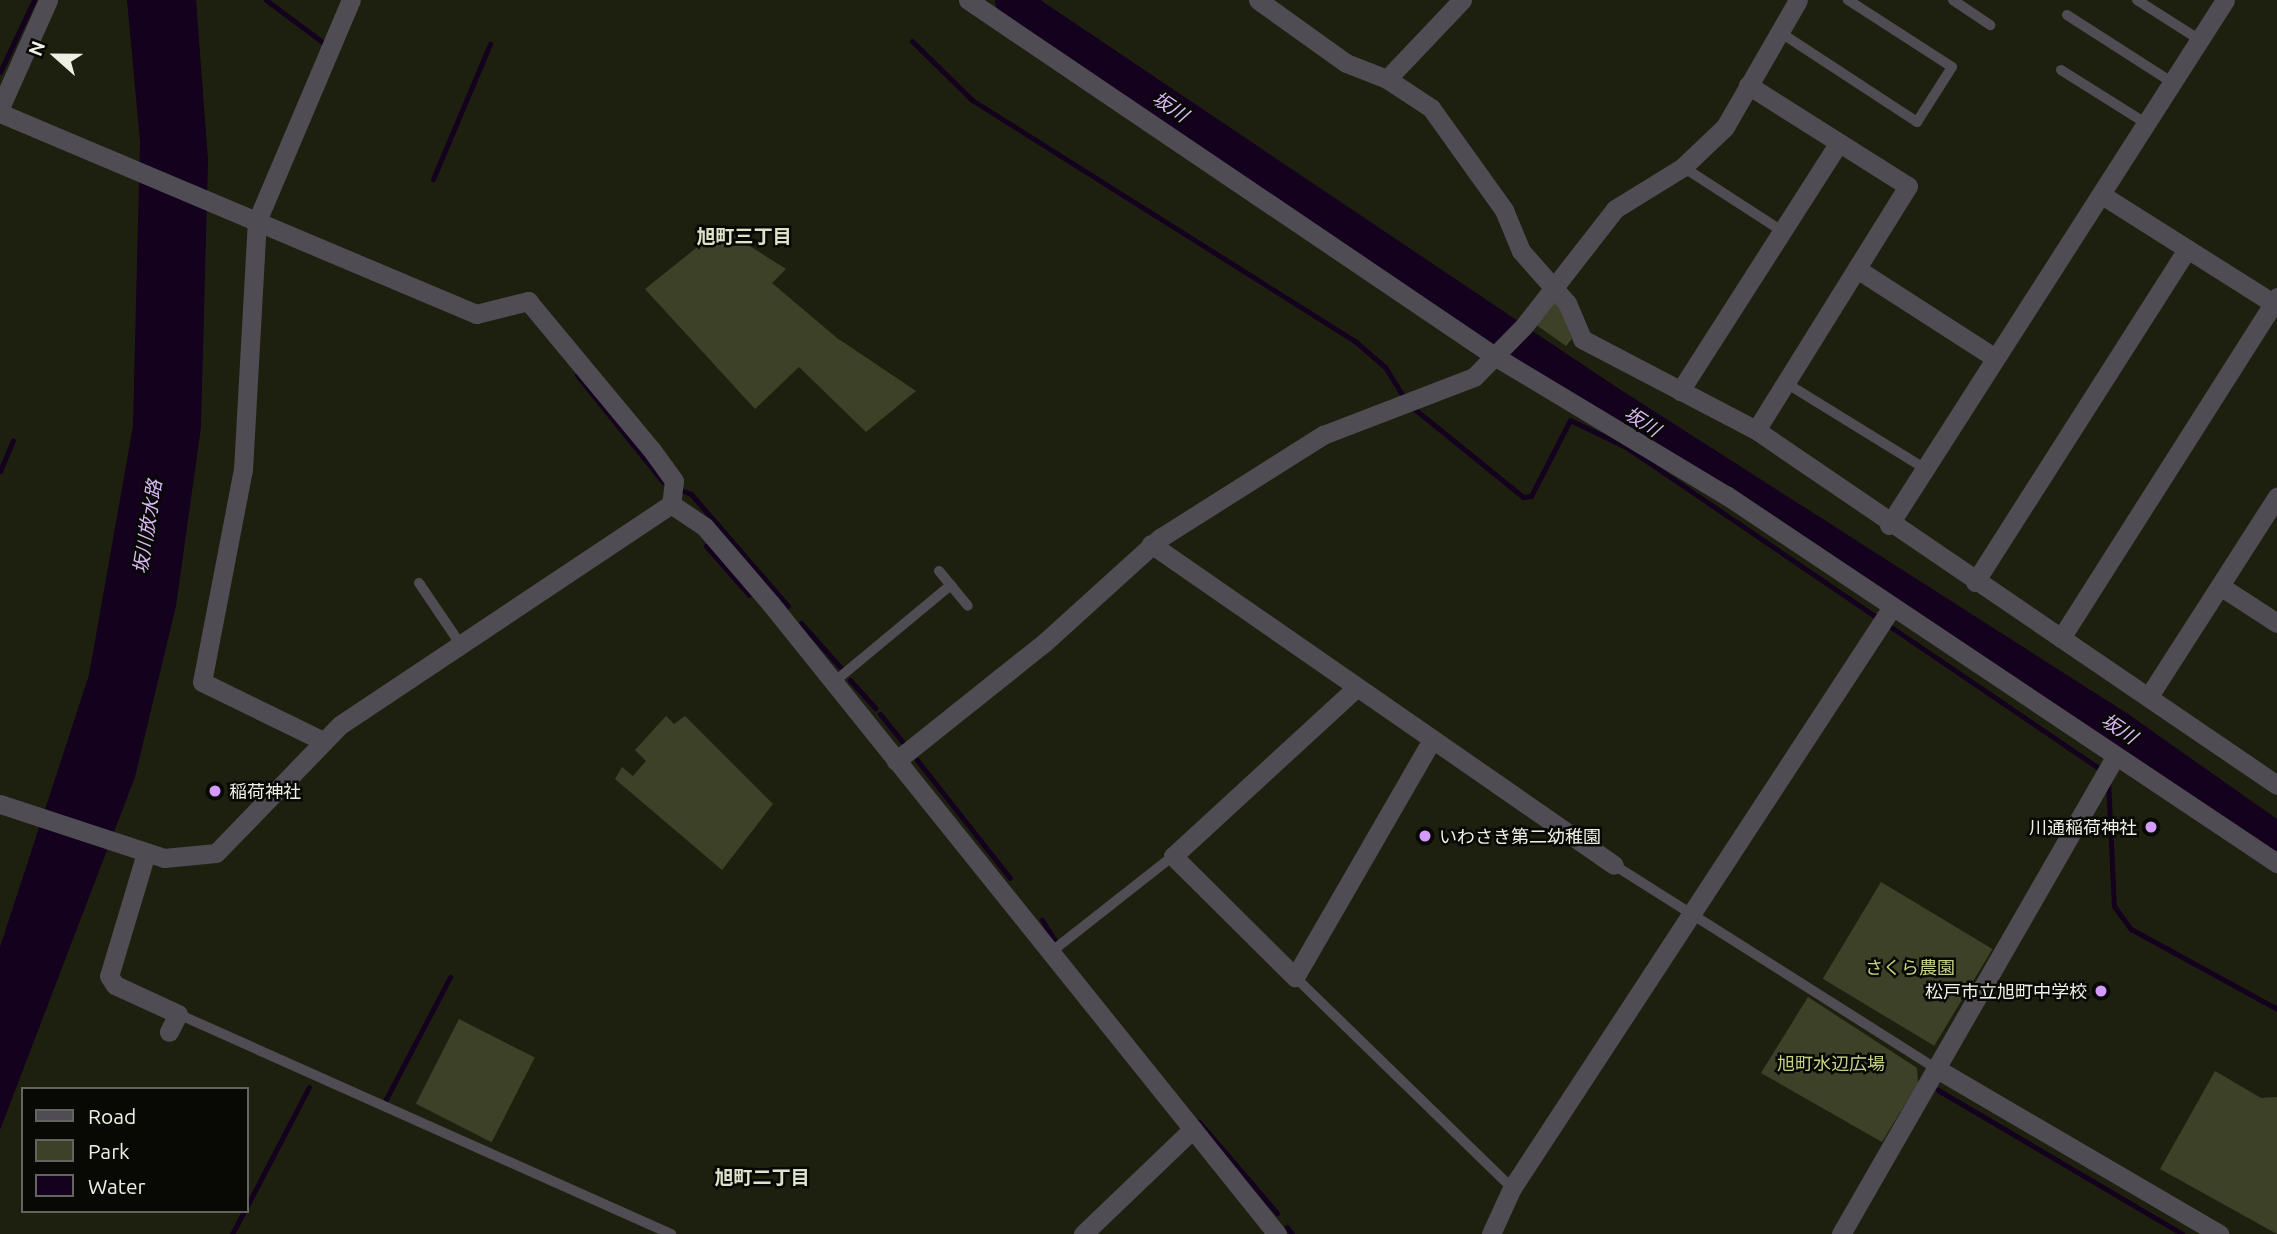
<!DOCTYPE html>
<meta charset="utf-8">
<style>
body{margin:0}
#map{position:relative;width:2277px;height:1234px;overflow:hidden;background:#1e200f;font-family:Ubuntu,"Noto Sans JP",sans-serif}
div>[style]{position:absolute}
.green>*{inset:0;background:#3d4128;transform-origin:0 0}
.water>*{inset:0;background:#13011e}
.stream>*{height:5px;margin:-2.5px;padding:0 2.5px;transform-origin:2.5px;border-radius:2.5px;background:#13011e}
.river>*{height:33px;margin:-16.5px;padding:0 16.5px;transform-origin:16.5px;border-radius:16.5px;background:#13011e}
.lane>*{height:10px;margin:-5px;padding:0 5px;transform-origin:5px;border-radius:5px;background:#504c54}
.street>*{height:19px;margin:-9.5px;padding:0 9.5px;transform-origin:9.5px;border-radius:9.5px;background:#504c54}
.dots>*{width:19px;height:19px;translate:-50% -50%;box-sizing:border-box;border:4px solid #080904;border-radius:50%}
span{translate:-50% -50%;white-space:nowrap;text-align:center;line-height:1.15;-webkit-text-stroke:5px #080904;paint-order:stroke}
.poi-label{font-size:18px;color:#edf0e4}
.left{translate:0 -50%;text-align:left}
.right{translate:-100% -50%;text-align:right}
.park-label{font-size:18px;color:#c6d288}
.water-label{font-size:19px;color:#dcb7f8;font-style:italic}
.neighbourhood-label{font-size:19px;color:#dee3cc;font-weight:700}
.legend{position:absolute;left:21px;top:1087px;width:228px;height:126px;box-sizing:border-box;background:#080904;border:2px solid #64655e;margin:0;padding:9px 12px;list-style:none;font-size:21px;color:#edf0e4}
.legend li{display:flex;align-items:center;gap:14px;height:35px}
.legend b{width:35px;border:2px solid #64655e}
.north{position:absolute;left:21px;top:21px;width:70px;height:70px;-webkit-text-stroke:5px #080904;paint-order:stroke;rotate:291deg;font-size:19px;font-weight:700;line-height:28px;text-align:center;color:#edf0e4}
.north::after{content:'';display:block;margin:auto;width:24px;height:32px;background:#edf0e4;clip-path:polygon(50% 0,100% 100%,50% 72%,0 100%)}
</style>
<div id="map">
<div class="green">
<i style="clip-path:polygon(721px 228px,786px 269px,772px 283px,837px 338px,916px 391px,866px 432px,799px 367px,755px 409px,645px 289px)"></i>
<i style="clip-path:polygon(1550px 303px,1558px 304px,1572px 339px,1566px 346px,1535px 324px)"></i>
<i style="clip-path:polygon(666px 716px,674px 724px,685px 716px,773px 804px,722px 870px,615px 779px,622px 767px,633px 776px,646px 761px,635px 750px)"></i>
<i style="left:1881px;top:882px;width:130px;height:113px;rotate:31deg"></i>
<i style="clip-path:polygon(1808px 997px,1917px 1068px,1918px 1083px,1882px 1142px,1761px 1073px)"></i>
<i style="left:459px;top:1019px;width:85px;height:95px;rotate:27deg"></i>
<i style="clip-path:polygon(2215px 1071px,2261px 1098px,2277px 1097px,2277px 1234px,2160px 1169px)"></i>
</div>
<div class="water">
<i style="clip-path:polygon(127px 0,196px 0,208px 160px,201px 427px,176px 606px,135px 777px,0 1130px,0 947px,89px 675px,133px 426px,140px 141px)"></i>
</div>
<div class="stream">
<i style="left:266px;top:0;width:72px;rotate:36.6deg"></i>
<i style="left:912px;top:41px;width:84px;rotate:44.5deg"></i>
<i style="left:972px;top:100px;width:453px;rotate:32.2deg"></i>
<i style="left:1355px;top:341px;width:40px;rotate:41deg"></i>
<i style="left:1385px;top:367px;width:38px;rotate:58deg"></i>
<i style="left:0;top:72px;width:80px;rotate:-64.7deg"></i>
<i style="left:433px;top:179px;width:147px;rotate:-67.1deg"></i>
<i style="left:577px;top:375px;width:137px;rotate:51.2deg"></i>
<i style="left:1412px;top:407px;width:143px;rotate:39deg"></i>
<i style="left:1523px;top:497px;width:8px;rotate:-7deg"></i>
<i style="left:1531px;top:496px;width:85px;rotate:-62.8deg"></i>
<i style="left:1570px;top:420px;width:62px;rotate:25.7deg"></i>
<i style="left:1626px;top:447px;width:577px;rotate:34.19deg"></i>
<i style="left:0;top:471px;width:33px;rotate:-67deg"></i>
<i style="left:678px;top:489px;width:14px;rotate:21deg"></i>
<i style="left:691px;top:494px;width:148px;rotate:49.1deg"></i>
<i style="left:706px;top:546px;width:65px;rotate:48.7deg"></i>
<i style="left:801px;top:623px;width:59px;rotate:48.4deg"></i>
<i style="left:850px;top:680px;width:38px;rotate:48deg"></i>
<i style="left:880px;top:714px;width:36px;rotate:51deg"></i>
<i style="left:917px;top:760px;width:150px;rotate:51.8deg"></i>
<i style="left:2108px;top:780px;width:126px;rotate:87.3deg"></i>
<i style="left:2114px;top:906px;width:29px;rotate:54deg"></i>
<i style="left:2131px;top:929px;width:166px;rotate:28.7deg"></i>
<i style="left:1042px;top:920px;width:32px;rotate:58deg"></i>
<i style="left:1938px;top:1090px;width:283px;rotate:30.5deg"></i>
<i style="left:386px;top:1099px;width:138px;rotate:-62.3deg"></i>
<i style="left:1199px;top:1122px;width:120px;rotate:49.4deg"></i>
<i style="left:247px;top:1206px;width:134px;rotate:-62.5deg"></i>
<i style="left:1287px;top:1227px;width:9px;rotate:54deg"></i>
<i style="left:232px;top:1234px;width:26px;rotate:-62deg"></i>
</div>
<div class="river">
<i style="left:1011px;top:0;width:713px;rotate:33.91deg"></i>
<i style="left:1603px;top:398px;width:611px;rotate:32.57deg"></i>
<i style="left:2118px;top:727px;width:194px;rotate:35.2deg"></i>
</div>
<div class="lane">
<i style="left:1953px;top:0;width:45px;rotate:34deg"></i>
<i style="left:2137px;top:0;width:75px;rotate:32.4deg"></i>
<i style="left:2067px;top:15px;width:126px;rotate:32.7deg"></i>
<i style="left:1778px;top:31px;width:166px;rotate:33.2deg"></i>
<i style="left:1917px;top:122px;width:65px;rotate:-57.5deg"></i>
<i style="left:1952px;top:67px;width:124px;rotate:-147.2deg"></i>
<i style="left:2061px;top:70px;width:102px;rotate:32.1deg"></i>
<i style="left:1683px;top:167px;width:118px;rotate:32.9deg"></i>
<i style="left:1786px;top:383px;width:162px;rotate:31.6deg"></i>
<i style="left:939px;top:571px;width:45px;rotate:50.4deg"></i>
<i style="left:419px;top:583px;width:75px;rotate:55.9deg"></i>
<i style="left:834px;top:682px;width:152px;rotate:-39.7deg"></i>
<i style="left:1614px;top:865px;width:382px;rotate:32.3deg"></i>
<i style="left:1051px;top:952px;width:155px;rotate:-38.2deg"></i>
<i style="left:1295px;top:977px;width:303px;rotate:44.2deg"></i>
<i style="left:178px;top:1014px;width:540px;rotate:24.05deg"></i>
</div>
<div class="street">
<i style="left:968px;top:0;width:637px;rotate:34.06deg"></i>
<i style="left:1496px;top:357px;width:268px;rotate:31deg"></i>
<i style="left:1726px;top:495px;width:663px;rotate:33.74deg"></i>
<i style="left:1258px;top:0;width:108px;rotate:35.6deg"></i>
<i style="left:1346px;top:63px;width:44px;rotate:21.3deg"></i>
<i style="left:1387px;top:79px;width:53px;rotate:33.4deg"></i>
<i style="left:1431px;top:108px;width:125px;rotate:54.4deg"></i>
<i style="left:1504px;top:210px;width:44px;rotate:67.5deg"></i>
<i style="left:1521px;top:251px;width:69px;rotate:48.5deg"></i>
<i style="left:1567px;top:303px;width:39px;rotate:67deg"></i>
<i style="left:1582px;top:339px;width:196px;rotate:27.6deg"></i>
<i style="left:1756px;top:430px;width:630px;rotate:34.27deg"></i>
<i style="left:1387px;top:79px;width:109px;rotate:-46.5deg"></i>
<i style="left:1748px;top:85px;width:189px;rotate:32.3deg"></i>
<i style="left:1908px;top:186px;width:287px;rotate:121.9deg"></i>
<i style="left:0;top:108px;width:118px;rotate:-66deg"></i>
<i style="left:0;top:113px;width:517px;rotate:22.89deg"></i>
<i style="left:476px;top:314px;width:54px;rotate:-14deg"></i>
<i style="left:528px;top:301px;width:192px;rotate:50.3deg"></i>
<i style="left:651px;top:449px;width:39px;rotate:54deg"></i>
<i style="left:674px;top:481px;width:23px;rotate:97deg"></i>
<i style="left:2102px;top:195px;width:202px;rotate:32.3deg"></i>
<i style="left:1857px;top:269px;width:164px;rotate:32.8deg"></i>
<i style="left:1680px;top:391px;width:293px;rotate:-57.4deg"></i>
<i style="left:1889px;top:525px;width:623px;rotate:-57.38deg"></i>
<i style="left:1151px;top:544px;width:563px;rotate:34.73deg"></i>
<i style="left:1975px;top:582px;width:395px;rotate:-57.5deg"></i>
<i style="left:2220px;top:586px;width:68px;rotate:33deg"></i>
<i style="left:2061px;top:638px;width:404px;rotate:-57.6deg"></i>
<i style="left:1357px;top:687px;width:250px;rotate:137.4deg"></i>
<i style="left:1173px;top:856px;width:172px;rotate:44.8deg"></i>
<i style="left:1295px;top:977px;width:274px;rotate:-60deg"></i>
<i style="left:2149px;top:696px;width:237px;rotate:-57.3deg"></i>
<i style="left:321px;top:740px;width:132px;rotate:-154deg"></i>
<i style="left:202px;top:682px;width:216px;rotate:-79.1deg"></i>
<i style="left:243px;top:470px;width:249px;rotate:-86.8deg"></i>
<i style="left:257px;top:221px;width:240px;rotate:-67deg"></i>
<i style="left:896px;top:761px;width:189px;rotate:-38.6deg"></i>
<i style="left:1044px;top:643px;width:156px;rotate:-42.2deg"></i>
<i style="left:1160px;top:538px;width:193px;rotate:-32.3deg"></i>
<i style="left:1323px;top:435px;width:162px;rotate:-21deg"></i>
<i style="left:1474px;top:377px;width:71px;rotate:-45.6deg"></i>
<i style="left:1524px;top:326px;width:148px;rotate:-52.1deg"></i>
<i style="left:1615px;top:209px;width:80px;rotate:-31.7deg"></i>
<i style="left:1683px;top:167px;width:58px;rotate:-43.6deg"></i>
<i style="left:1725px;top:127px;width:146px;rotate:-60.1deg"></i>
<i style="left:0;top:804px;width:173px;rotate:18.2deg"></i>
<i style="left:164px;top:858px;width:52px;rotate:-5.5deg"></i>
<i style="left:216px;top:853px;width:178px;rotate:-45.9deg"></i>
<i style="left:340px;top:725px;width:398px;rotate:-33.7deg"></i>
<i style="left:671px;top:504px;width:40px;rotate:34deg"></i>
<i style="left:704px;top:526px;width:103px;rotate:49.3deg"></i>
<i style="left:771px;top:604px;width:808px;rotate:51.23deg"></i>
<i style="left:146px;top:853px;width:128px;rotate:106.7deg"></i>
<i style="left:109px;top:976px;width:11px;rotate:56deg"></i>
<i style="left:115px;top:985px;width:69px;rotate:24.7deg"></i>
<i style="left:178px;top:1014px;width:20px;rotate:117deg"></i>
<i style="left:1937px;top:1069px;width:327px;rotate:30.3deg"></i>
<i style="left:1083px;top:1234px;width:152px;rotate:-43.7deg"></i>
<i style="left:1491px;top:1234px;width:51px;rotate:-65.5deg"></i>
<i style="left:1512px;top:1188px;width:694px;rotate:-56.81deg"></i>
<i style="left:1841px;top:1234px;width:550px;rotate:-60.13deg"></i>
</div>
<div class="dots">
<i style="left:215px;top:791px;background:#d39cfc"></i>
<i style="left:2151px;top:827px;background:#d39cfc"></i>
<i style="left:1425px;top:836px;background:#d39cfc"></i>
<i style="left:2101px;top:991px;background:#d39cfc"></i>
</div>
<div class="poi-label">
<span class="left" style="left:229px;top:791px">稲荷神社</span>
<span class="right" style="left:2137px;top:827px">川通稲荷神社</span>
<span class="left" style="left:1439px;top:836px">いわさき第二幼稚園</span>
<span class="right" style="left:2087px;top:991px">松戸市立旭町中学校</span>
</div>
<div class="park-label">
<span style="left:1910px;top:967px">さくら農園</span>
<span style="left:1831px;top:1063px">旭町水辺広場</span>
</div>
<div class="water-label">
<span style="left:1170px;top:107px;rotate:34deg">坂川</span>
<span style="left:1642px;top:422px;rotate:33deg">坂川</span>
<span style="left:148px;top:527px;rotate:-81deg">坂川放水路</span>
<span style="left:2119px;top:729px;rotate:34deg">坂川</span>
</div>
<div class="neighbourhood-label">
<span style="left:744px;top:237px">旭町三丁目</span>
<span style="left:762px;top:1178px">旭町二丁目</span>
</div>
<ul class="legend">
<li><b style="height:9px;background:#504c54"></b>Road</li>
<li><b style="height:19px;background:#3d4128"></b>Park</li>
<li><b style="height:19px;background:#13011e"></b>Water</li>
</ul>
<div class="north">N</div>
</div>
